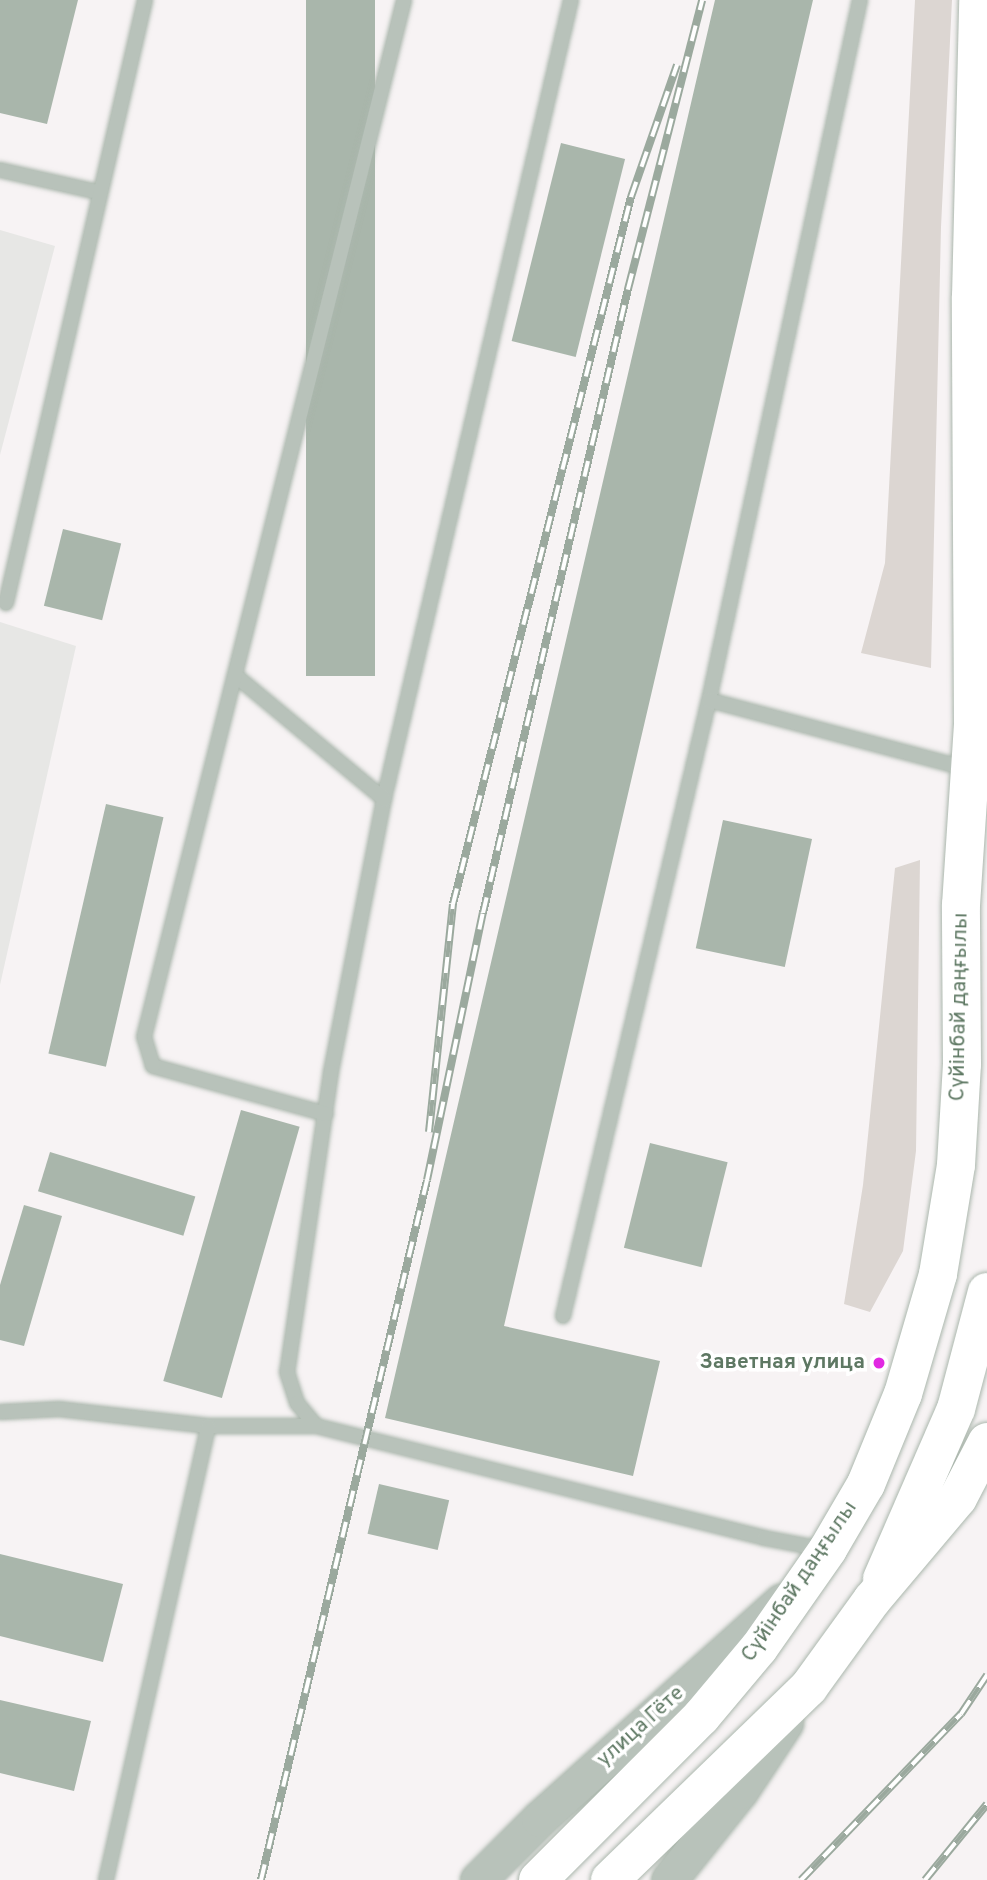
<!DOCTYPE html>
<meta charset="utf-8">
<style>
body{margin:0}
#map{position:relative;width:987px;height:1880px;overflow:hidden;background:#f7f3f4;font-family:Overpass,sans-serif}
div>[style]{position:absolute}
.built>*{inset:0;background:#e7e7e5}
.green>*{inset:0;background:#dcd6d2}
.building>*{inset:0;background:#a9b6ab;transform-origin:0 0}
.roads{filter:drop-shadow(0 0 2px #abb7ad) drop-shadow(0 0 2px #abb7ad)}
.service>*{height:14px;margin:-7px;padding:0 7px;transform-origin:7px;border-radius:7px;background:#b8c2ba}
.tertiary>*{height:35px;margin:-17.5px;padding:0 17.5px;transform-origin:17.5px;border-radius:17.5px;background:#b8c2ba}
.secondary>*{height:38px;margin:-19px;padding:0 19px;transform-origin:19px;border-radius:19px;background:#fff}
.primary>*{height:38px;margin:-19px;padding:0 19px;transform-origin:19px;border-radius:19px;background:#fff}
.rail>*{height:8px;margin-top:-4px;transform-origin:0;background:repeating-linear-gradient(90deg,#fff 0 16px,#9ba99e 0 32px);box-sizing:border-box;border-block:2px solid #9ba99e}
.dots>*{width:19px;height:19px;translate:-50% -50%;box-sizing:border-box;border:4px solid #fff;border-radius:50%}
span{translate:-50% -50%;white-space:nowrap;text-align:center;line-height:1.15;-webkit-text-stroke:7px #fff;paint-order:stroke}
.street-label{font-size:21px;color:#5e7863}
.poi-label{font-size:21px;color:#5e7863;font-weight:700}
.right{translate:-100% -50%;text-align:right}
</style>
<div id="map">
<div class="built">
<i style="clip-path:polygon(0 230px,55px 246px,0 455px)"></i>
<i style="clip-path:polygon(0 622px,76px 646px,0 985px)"></i>
</div>
<div class="green">
<i style="clip-path:polygon(915px 0,952px 0,941px 227px,931px 668px,861px 653px,885px 563px)"></i>
<i style="clip-path:polygon(920px 860px,916px 1151px,903px 1251px,870px 1312px,844px 1304px,863px 1185px,895px 868px)"></i>
</div>
<div class="building">
<i style="clip-path:polygon(0 0,78px 0,47px 124px,0 113px)"></i>
<i style="left:306px;top:0;width:69px;height:676px"></i>
<i style="clip-path:polygon(715px 0,813px 0,504px 1326px,660px 1361px,633px 1476px,385px 1418px)"></i>
<i style="left:561px;top:143px;width:66px;height:204px;rotate:14deg"></i>
<i style="left:63px;top:529px;width:60px;height:79px;rotate:14deg"></i>
<i style="left:106px;top:804px;width:59px;height:256px;rotate:13deg"></i>
<i style="left:723px;top:820px;width:91px;height:131px;rotate:12deg"></i>
<i style="left:241px;top:1110px;width:61px;height:282px;rotate:16deg"></i>
<i style="left:650px;top:1143px;width:80px;height:108px;rotate:14deg"></i>
<i style="left:50px;top:1152px;width:152px;height:41px;rotate:17deg"></i>
<i style="clip-path:polygon(24px 1205px,62px 1216px,24px 1346px,0 1340px,0 1285px)"></i>
<i style="left:379px;top:1484px;width:72px;height:51px;rotate:13deg"></i>
<i style="clip-path:polygon(0 1554px,123px 1584px,103px 1662px,0 1636px)"></i>
<i style="clip-path:polygon(0 1700px,91px 1721px,74px 1791px,0 1773px)"></i>
</div>
<div class="roads">
<div class="service">
<i style="left:571px;top:0;width:821px;rotate:103.17deg"></i>
<i style="left:384px;top:799px;width:278px;rotate:101deg"></i>
<i style="left:331px;top:1072px;width:303px;rotate:98.3deg"></i>
<i style="left:287px;top:1372px;width:33px;rotate:72deg"></i>
<i style="left:297px;top:1403px;width:30px;rotate:50deg"></i>
<i style="left:316px;top:1426px;width:462px;rotate:14deg"></i>
<i style="left:764px;top:1538px;width:60px;rotate:10.6deg"></i>
<i style="left:0;top:170px;width:100px;rotate:12.7deg"></i>
<i style="left:6px;top:603px;width:619px;rotate:-77.02deg"></i>
<i style="left:235px;top:675px;width:194px;rotate:39.8deg"></i>
<i style="left:709px;top:700px;width:716px;rotate:-77.83deg"></i>
<i style="left:326px;top:1114px;width:180px;rotate:-164.5deg"></i>
<i style="left:153px;top:1066px;width:30px;rotate:-107deg"></i>
<i style="left:144px;top:1037px;width:1069px;rotate:-75.92deg"></i>
<i style="left:563px;top:1316px;width:633px;rotate:-76.67deg"></i>
<i style="left:709px;top:700px;width:269px;rotate:14.9deg"></i>
<i style="left:0;top:1412px;width:59px;rotate:-2.9deg"></i>
<i style="left:59px;top:1409px;width:150px;rotate:6.5deg"></i>
<i style="left:208px;top:1426px;width:108px"></i>
<i style="left:106px;top:1880px;width:465px;rotate:-77.3deg"></i>
</div>
<div class="tertiary">
<i style="left:478px;top:1880px;width:86px;rotate:-45deg"></i>
<i style="left:539px;top:1819px;width:326px;rotate:-41.9deg"></i>
<i style="left:669px;top:1880px;width:114px;rotate:-51.4deg"></i>
<i style="left:740px;top:1791px;width:82px;rotate:-56.5deg"></i>
</div>
<div class="secondary">
<i style="left:882px;top:1579px;width:185px;rotate:-66.5deg"></i>
<i style="left:956px;top:1409px;width:121px;rotate:-75.2deg"></i>
</div>
<div class="primary">
<i style="left:538px;top:1880px;width:231px;rotate:-45deg"></i>
<i style="left:701px;top:1717px;width:90px;rotate:-50deg"></i>
<i style="left:759px;top:1648px;width:121px;rotate:-55.1deg"></i>
<i style="left:828px;top:1549px;width:75px;rotate:-59.7deg"></i>
<i style="left:866px;top:1484px;width:97px;rotate:-67.7deg"></i>
<i style="left:903px;top:1394px;width:125px;rotate:-73.7deg"></i>
<i style="left:938px;top:1274px;width:110px;rotate:-80.6deg"></i>
<i style="left:956px;top:1165px;width:101px;rotate:-86.6deg"></i>
<i style="left:962px;top:1064px;width:159px;rotate:-90.4deg"></i>
<i style="left:961px;top:905px;width:182px;rotate:-86.2deg"></i>
<i style="left:973px;top:723px;width:426px;rotate:-90.3deg"></i>
<i style="left:971px;top:297px;width:297px;rotate:-88.6deg"></i>
<i style="left:610px;top:1880px;width:277px;rotate:-44.1deg"></i>
<i style="left:809px;top:1687px;width:107px;rotate:-54.1deg"></i>
<i style="left:872px;top:1600px;width:133px;rotate:-49.9deg"></i>
<i style="left:958px;top:1498px;width:63px;rotate:-62.6deg"></i>
</div>
</div>
<div class="rail">
<i style="left:429px;top:1132px;width:229px;rotate:-84deg"></i>
<i style="left:453px;top:904px;width:729px;rotate:-75.87deg"></i>
<i style="left:631px;top:197px;width:140px;rotate:-70.8deg"></i>
<i style="left:261px;top:1880px;width:719px;rotate:-76.66deg"></i>
<i style="left:427px;top:1180px;width:273px;rotate:-78.2deg"></i>
<i style="left:483px;top:913px;width:641px;rotate:-76.92deg"></i>
<i style="left:628px;top:289px;width:298px;rotate:-75.6deg"></i>
<i style="left:801px;top:1880px;width:231px;rotate:-46.1deg"></i>
<i style="left:961px;top:1714px;width:47px;rotate:-56.3deg"></i>
<i style="left:925px;top:1880px;width:98px;rotate:-50.8deg"></i>
</div>
<div class="dots">
<i style="left:879px;top:1363px;background:#e128e2"></i>
</div>
<div class="street-label">
<span style="left:960px;top:1007px;rotate:-89deg">Сүйінбай даңғылы</span>
<span style="left:800px;top:1582px;rotate:-56deg">Сүйінбай даңғылы</span>
<span style="left:641px;top:1727px;rotate:-42deg">улица Гёте</span>
</div>
<div class="poi-label">
<span class="right" style="left:865px;top:1363px">Заветная улица</span>
</div>
</div>
